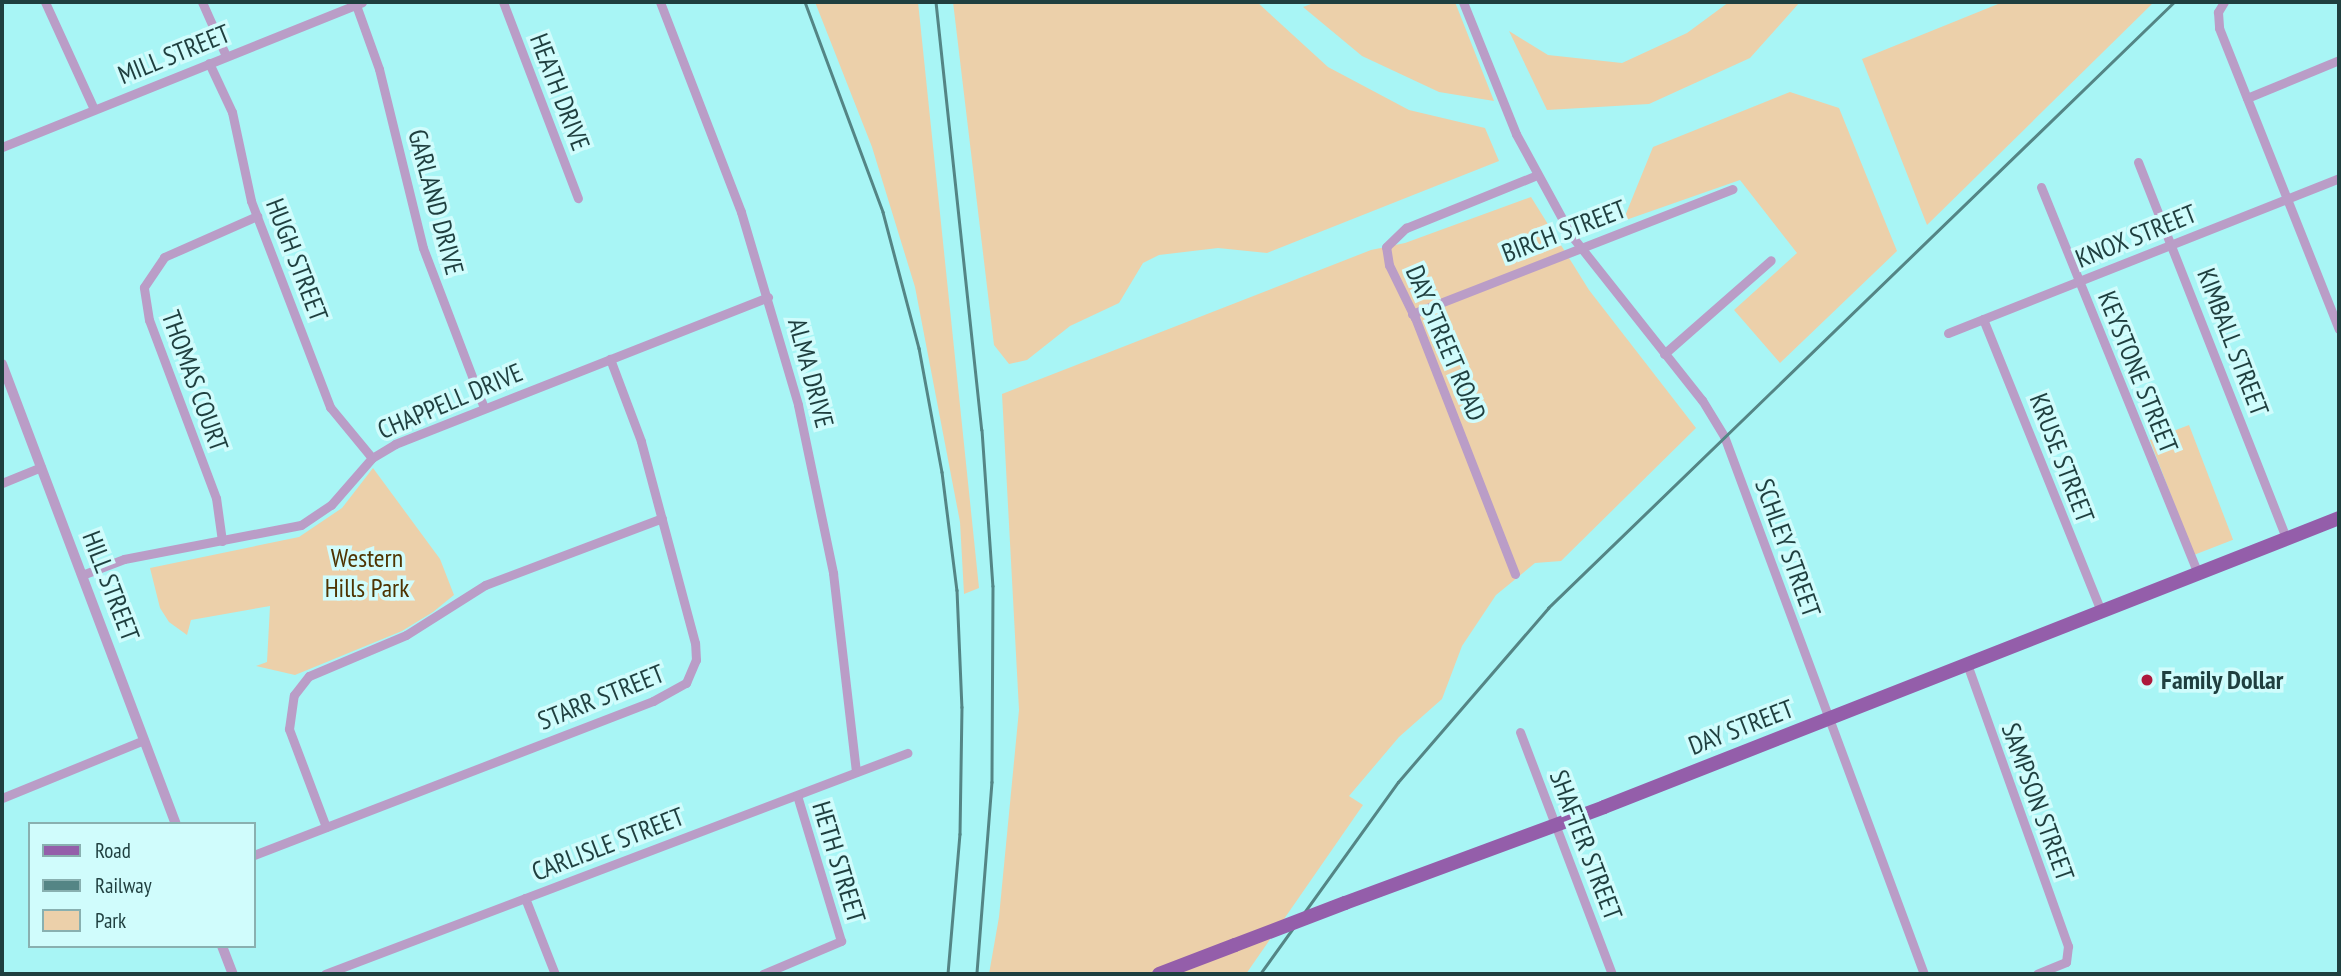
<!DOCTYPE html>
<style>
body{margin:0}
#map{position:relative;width:2341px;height:976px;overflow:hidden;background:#a8f5f5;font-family:"PT Sans Narrow",sans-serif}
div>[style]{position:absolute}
.green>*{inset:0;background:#ecd0aa;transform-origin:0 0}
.minor>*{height:9px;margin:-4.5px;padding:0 4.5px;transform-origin:4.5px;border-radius:4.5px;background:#ba9dc7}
.tertiary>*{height:10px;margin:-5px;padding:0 5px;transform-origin:5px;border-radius:5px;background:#ba9dc7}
.primary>*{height:14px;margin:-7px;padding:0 7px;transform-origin:7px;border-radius:7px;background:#945eaa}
.rail>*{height:2.5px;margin:-1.25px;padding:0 1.25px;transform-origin:1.25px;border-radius:1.25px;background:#548585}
.primary-bridge>*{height:14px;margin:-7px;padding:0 7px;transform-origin:7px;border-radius:7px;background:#945eaa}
.dots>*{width:19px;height:19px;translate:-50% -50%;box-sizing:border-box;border:4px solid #d0fcfc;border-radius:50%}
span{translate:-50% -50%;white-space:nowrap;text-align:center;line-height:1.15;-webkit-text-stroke:7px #d0fcfc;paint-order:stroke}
.street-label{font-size:26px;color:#1f3f3f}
.park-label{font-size:26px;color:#4f3402}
.poi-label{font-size:26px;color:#1f3f3f;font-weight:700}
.left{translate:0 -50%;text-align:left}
.frame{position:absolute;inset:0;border:4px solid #1f3f3f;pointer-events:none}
.legend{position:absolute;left:28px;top:822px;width:228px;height:126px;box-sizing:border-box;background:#d0fcfc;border:2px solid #89b0b0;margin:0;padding:9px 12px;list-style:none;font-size:21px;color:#1f3f3f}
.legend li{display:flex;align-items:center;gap:14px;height:35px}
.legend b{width:35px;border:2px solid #89b0b0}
</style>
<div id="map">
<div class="green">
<i style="clip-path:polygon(815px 2px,918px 2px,979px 588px,964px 594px,960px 522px,915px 287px,872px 147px)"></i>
<i style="clip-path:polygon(953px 2px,1257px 2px,1328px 67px,1409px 110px,1485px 128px,1499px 161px,1267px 253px,1218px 248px,1159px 255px,1143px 263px,1119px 303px,1070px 326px,1027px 360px,1009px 364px,994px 345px)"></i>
<i style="clip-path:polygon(1316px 2px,1455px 2px,1494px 101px,1439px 92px,1362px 56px,1303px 7px)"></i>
<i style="clip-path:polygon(1729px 2px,1800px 2px,1750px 58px,1649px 104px,1547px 110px,1509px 31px,1548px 55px,1622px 63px,1687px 33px)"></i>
<i style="clip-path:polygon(2003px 2px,2154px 2px,1927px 225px,1862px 59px)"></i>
<i style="clip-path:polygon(1790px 92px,1839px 108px,1897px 251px,1780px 363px,1734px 310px,1797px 253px,1740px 180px,1623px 221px,1653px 147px)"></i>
<i style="clip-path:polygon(1531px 197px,1589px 290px,1696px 428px,1561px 561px,1535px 563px,1496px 595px,1462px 646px,1442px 699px,1399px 737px,1349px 796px,1363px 805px,1246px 974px,989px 974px,999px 917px,1019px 710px,1002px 394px,1371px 250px,1405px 243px)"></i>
<i style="left:2189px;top:425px;width:123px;height:42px;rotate:69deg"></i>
<i style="clip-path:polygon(373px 468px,440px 559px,454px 595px,433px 612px,402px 631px,295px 675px,256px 666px,267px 662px,270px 606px,191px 620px,187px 635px,169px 622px,160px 608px,150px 568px,299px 537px,342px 508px)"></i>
</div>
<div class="minor">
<i style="left:45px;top:2px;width:118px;rotate:65.4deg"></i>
<i style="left:202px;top:2px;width:59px;rotate:66deg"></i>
<i style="left:503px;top:2px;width:210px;rotate:69.1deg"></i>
<i style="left:660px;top:2px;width:225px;rotate:68.9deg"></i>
<i style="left:741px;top:212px;width:201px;rotate:73.5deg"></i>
<i style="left:798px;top:405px;width:172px;rotate:78.2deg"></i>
<i style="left:833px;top:573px;width:200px;rotate:83.4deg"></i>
<i style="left:1463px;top:2px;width:142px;rotate:68.1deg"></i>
<i style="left:1516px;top:134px;width:115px;rotate:61.4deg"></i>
<i style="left:1571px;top:235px;width:211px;rotate:51.6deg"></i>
<i style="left:1702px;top:400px;width:42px;rotate:58.6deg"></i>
<i style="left:1724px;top:436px;width:574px;rotate:69.61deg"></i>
<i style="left:2224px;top:2px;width:12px;rotate:121deg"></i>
<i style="left:2218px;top:12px;width:16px;rotate:86deg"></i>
<i style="left:2219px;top:28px;width:324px;rotate:68.3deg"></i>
<i style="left:356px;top:5px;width:68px;rotate:70.2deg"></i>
<i style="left:379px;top:69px;width:184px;rotate:76.2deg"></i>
<i style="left:423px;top:248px;width:171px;rotate:69.1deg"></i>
<i style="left:209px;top:63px;width:54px;rotate:64.9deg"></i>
<i style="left:232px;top:112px;width:91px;rotate:77.9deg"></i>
<i style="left:251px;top:201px;width:221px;rotate:69deg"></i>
<i style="left:330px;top:407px;width:66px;rotate:50.5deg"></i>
<i style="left:2247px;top:98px;width:100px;rotate:-22.4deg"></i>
<i style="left:2px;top:147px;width:388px;rotate:-21.9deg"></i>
<i style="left:2138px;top:162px;width:404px;rotate:68.5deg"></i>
<i style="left:2041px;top:187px;width:417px;rotate:67.9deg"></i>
<i style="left:1412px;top:314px;width:344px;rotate:-21.3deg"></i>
<i style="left:1983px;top:319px;width:315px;rotate:68deg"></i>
<i style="left:1948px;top:333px;width:421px;rotate:-21.6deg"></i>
<i style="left:1664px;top:354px;width:142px;rotate:-41.3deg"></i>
<i style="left:2px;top:483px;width:42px;rotate:-22.3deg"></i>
<i style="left:222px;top:541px;width:43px;rotate:-97.9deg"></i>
<i style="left:216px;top:498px;width:190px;rotate:-110.6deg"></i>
<i style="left:149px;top:320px;width:33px;rotate:-99deg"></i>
<i style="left:144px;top:287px;width:36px;rotate:-56deg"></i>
<i style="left:164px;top:257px;width:102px;rotate:-23.8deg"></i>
<i style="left:1515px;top:574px;width:275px;rotate:-111.3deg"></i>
<i style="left:1415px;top:318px;width:59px;rotate:-116.1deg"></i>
<i style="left:1389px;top:265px;width:18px;rotate:-99deg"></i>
<i style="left:1386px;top:247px;width:28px;rotate:-44deg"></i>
<i style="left:1406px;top:228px;width:141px;rotate:-22deg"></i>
<i style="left:82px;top:575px;width:45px;rotate:-20.9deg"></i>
<i style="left:124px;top:559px;width:180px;rotate:-10.9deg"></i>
<i style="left:301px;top:525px;width:36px;rotate:-34deg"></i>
<i style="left:331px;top:505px;width:62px;rotate:-48.9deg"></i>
<i style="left:372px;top:458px;width:27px;rotate:-31deg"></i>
<i style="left:395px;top:444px;width:401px;rotate:-21.5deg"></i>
<i style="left:1967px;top:664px;width:300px;rotate:70.3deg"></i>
<i style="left:2068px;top:946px;width:16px;rotate:97deg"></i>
<i style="left:2066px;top:962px;width:31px;rotate:158deg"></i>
<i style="left:1520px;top:732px;width:259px;rotate:69.2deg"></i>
<i style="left:2px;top:798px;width:153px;rotate:-22.2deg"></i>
<i style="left:326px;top:827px;width:105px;rotate:-110.7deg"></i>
<i style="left:289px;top:729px;width:34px;rotate:-82deg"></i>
<i style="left:294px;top:695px;width:24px;rotate:-52deg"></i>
<i style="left:309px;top:676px;width:105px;rotate:-22.9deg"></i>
<i style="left:406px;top:635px;width:93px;rotate:-32.3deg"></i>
<i style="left:485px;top:585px;width:189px;rotate:-20.7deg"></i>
<i style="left:254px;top:855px;width:428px;rotate:-21.1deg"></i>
<i style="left:653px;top:701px;width:38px;rotate:-29deg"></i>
<i style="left:686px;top:683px;width:25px;rotate:-67deg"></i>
<i style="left:696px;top:660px;width:17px;rotate:-93deg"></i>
<i style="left:695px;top:643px;width:209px;rotate:-105deg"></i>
<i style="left:641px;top:441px;width:88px;rotate:-110.7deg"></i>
<i style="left:525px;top:898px;width:82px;rotate:68.5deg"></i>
<i style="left:325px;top:974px;width:623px;rotate:-20.79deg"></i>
<i style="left:763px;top:974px;width:85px;rotate:-22.9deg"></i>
<i style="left:841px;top:941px;width:152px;rotate:-106.8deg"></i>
</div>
<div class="tertiary">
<i style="left:2px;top:364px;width:492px;rotate:69.3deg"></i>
<i style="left:222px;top:946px;width:30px;rotate:69deg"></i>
</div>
<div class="primary">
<i style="left:1345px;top:903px;width:276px;rotate:-20.3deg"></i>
<i style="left:1604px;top:807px;width:790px;rotate:-21.46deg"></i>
<i style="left:1159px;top:974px;width:81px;rotate:-20.9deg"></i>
</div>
<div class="rail">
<i style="left:805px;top:2px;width:224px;rotate:69.6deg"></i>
<i style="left:883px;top:212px;width:141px;rotate:75.2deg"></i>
<i style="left:919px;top:348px;width:126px;rotate:79.5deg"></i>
<i style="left:942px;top:472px;width:119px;rotate:82.8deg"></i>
<i style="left:957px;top:590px;width:117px;rotate:87.6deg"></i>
<i style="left:962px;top:707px;width:127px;rotate:90.9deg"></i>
<i style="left:960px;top:834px;width:141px;rotate:94.9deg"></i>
<i style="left:936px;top:2px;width:430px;rotate:83.9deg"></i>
<i style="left:982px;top:430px;width:156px;rotate:86deg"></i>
<i style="left:993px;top:586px;width:196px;rotate:90.3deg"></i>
<i style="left:992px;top:782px;width:193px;rotate:94.5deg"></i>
<i style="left:1260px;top:974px;width:236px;rotate:-54.3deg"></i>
<i style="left:1398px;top:782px;width:230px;rotate:-49.2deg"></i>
<i style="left:1548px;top:608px;width:871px;rotate:-44.07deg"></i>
</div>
<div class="primary-bridge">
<i style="left:1235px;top:945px;width:118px;rotate:-20.9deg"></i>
</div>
<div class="dots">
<i style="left:2147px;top:680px;background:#ad183b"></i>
</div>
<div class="street-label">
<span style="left:174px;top:54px;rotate:-22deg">MILL STREET</span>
<span style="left:560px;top:92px;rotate:69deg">HEATH DRIVE</span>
<span style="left:436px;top:202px;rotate:75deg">GARLAND DRIVE</span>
<span style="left:1564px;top:231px;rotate:-21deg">BIRCH STREET</span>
<span style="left:2136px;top:236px;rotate:-22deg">KNOX STREET</span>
<span style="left:297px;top:260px;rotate:69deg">HUGH STREET</span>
<span style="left:2233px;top:342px;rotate:69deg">KIMBALL STREET</span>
<span style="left:1446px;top:343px;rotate:67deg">DAY STREET ROAD</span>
<span style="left:2138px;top:372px;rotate:68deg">KEYSTONE STREET</span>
<span style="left:811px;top:373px;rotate:75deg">ALMA DRIVE</span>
<span style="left:195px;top:381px;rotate:70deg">THOMAS COURT</span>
<span style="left:450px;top:401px;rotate:-23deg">CHAPPELL DRIVE</span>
<span style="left:2062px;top:458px;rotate:69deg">KRUSE STREET</span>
<span style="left:1788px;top:548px;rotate:70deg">SCHLEY STREET</span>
<span style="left:111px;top:586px;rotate:69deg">HILL STREET</span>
<span style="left:601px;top:697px;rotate:-22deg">STARR STREET</span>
<span style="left:1741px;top:727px;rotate:-21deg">DAY STREET</span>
<span style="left:2038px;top:802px;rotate:70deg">SAMPSON STREET</span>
<span style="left:608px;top:844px;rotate:-21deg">CARLISLE STREET</span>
<span style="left:1586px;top:845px;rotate:69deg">SHAFTER STREET</span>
<span style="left:839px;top:862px;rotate:73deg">HETH STREET</span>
</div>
<div class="park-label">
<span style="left:367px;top:573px">Western<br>Hills Park</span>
</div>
<div class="poi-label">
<span class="left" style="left:2161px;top:680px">Family Dollar</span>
</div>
<div class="frame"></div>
<ul class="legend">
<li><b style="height:9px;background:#945eaa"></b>Road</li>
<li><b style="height:9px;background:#548585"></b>Railway</li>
<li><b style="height:19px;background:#ecd0aa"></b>Park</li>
</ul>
</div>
